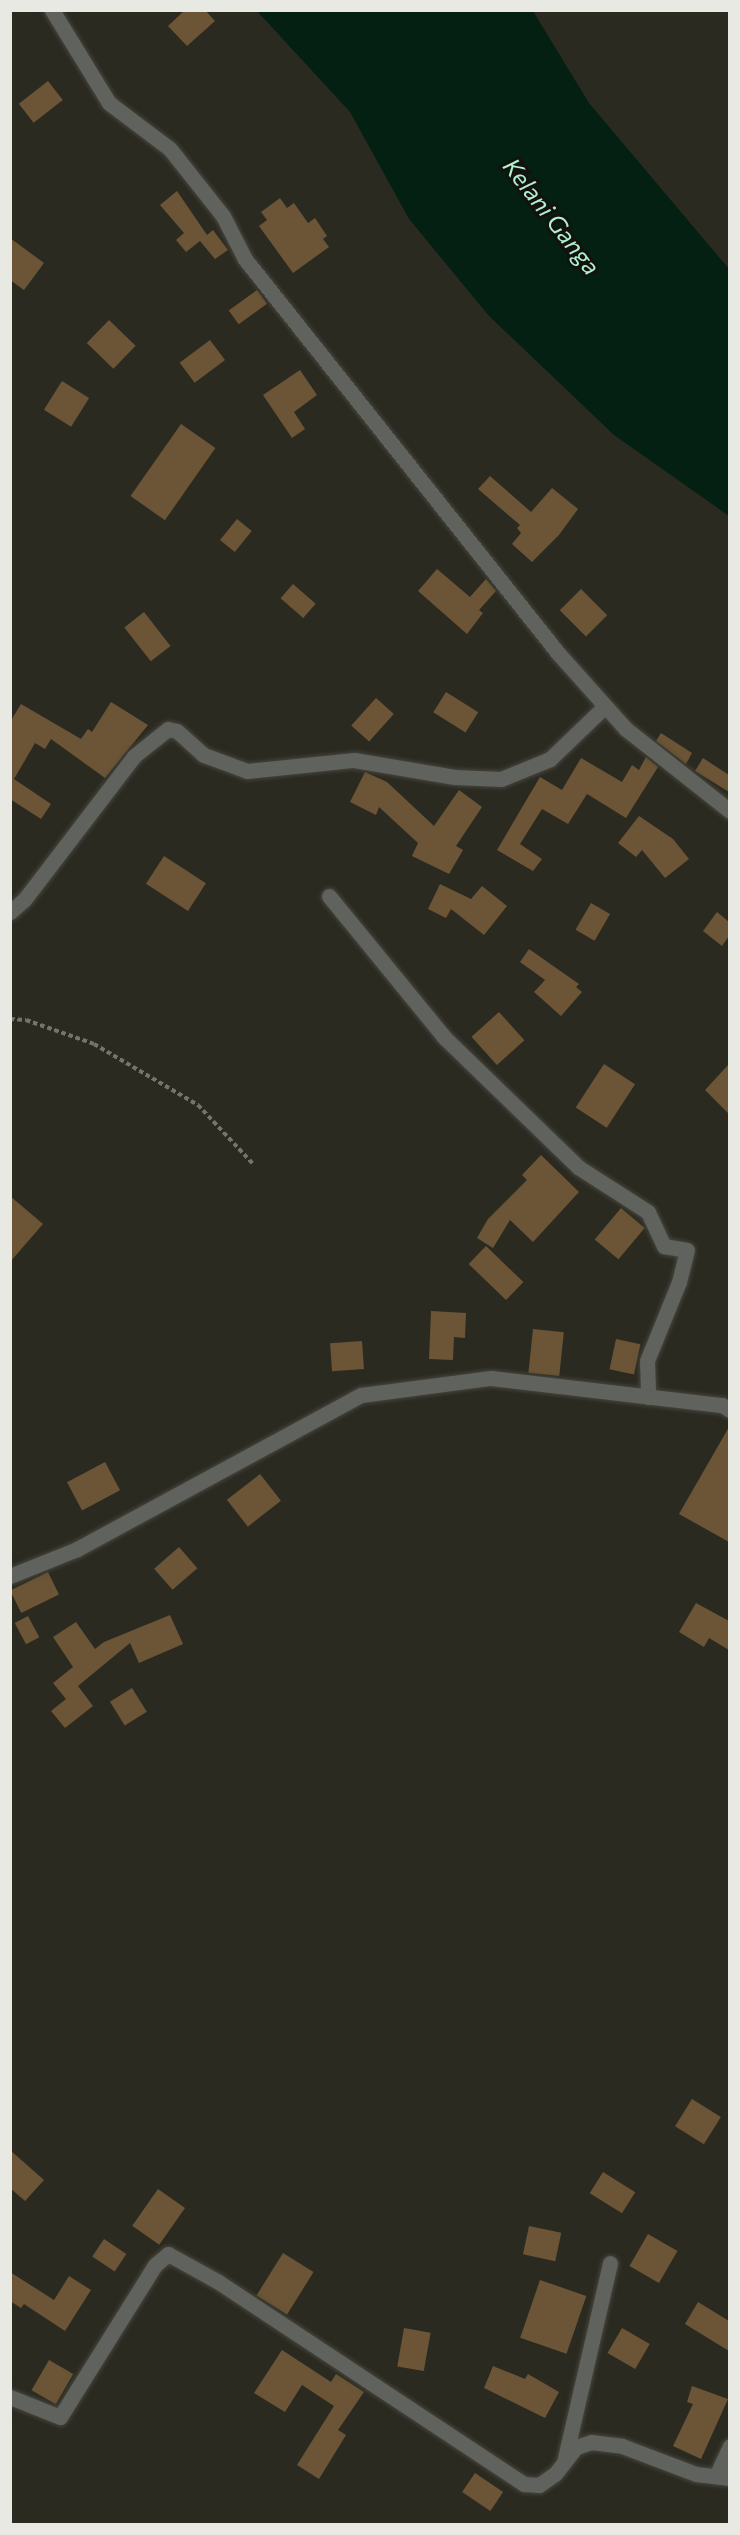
<!DOCTYPE html>
<style>
body{margin:0}
#map{position:relative;width:740px;height:2535px;overflow:hidden;background:#2b2a21;font-family:Commissioner,sans-serif}
div>[style]{position:absolute}
.water>*{inset:0;background:#042013}
.building>*{inset:0;background:#6b5536;transform-origin:0 0}
.path>*{height:4px;margin-top:-2px;transform-origin:0;background:repeating-linear-gradient(90deg,#74736c 0 4.5px,transparent 0 7.5px)}
.roads{filter:drop-shadow(0 0 2px #46453c) drop-shadow(0 0 2px #46453c)}
.minor>*{height:15px;margin:-7.5px;padding:0 7.5px;transform-origin:7.5px;border-radius:7.5px;background:#60625e}
span{translate:-50% -50%;white-space:nowrap;text-align:center;line-height:1.15;-webkit-text-stroke:6px #13120e;paint-order:stroke}
.water-label{font-size:24px;color:#aff2ce;font-style:italic}
.frame{position:absolute;inset:0;border:12px solid #e9e9e3;pointer-events:none}
</style>
<div id="map">
<div class="water">
<i style="clip-path:polygon(257px 11px,533px 11px,589px 103px,729px 269px,729px 516px,614px 435px,489px 316px,409px 219px,350px 112px)"></i>
</div>
<div class="building">
<i style="clip-path:polygon(185px 10px,205px 10px,215px 21px,187px 46px,168px 26px)"></i>
<i style="left:48px;top:81px;width:24px;height:37px;rotate:52deg"></i>
<i style="clip-path:polygon(177px 191px,207px 235px,213px 230px,228px 250px,215px 259px,200px 241px,186px 252px,176px 240px,184px 233px,160px 205px)"></i>
<i style="clip-path:polygon(280px 198px,287px 208px,294px 203px,308px 223px,315px 218px,327px 236px,323px 239px,329px 247px,293px 273px,259px 226px,267px 220px,261px 212px)"></i>
<i style="clip-path:polygon(10px 238px,44px 263px,24px 290px,10px 280px)"></i>
<i style="left:257px;top:290px;width:17px;height:35px;rotate:54deg"></i>
<i style="left:109px;top:320px;width:37px;height:32px;rotate:44deg"></i>
<i style="left:210px;top:340px;width:25px;height:38px;rotate:53deg"></i>
<i style="clip-path:polygon(300px 370px,317px 395px,294px 412px,305px 429px,292px 438px,263px 395px)"></i>
<i style="left:62px;top:381px;width:32px;height:34px;rotate:32deg"></i>
<i style="left:181px;top:424px;width:42px;height:88px;rotate:35deg"></i>
<i style="clip-path:polygon(490px 476px,531px 512px,552px 488px,578px 509px,559px 535px,532px 562px,512px 544px,521px 533px,517px 528px,520px 525px,478px 489px)"></i>
<i style="left:237px;top:519px;width:19px;height:27px;rotate:39deg"></i>
<i style="clip-path:polygon(437px 569px,470px 597px,486px 579px,496px 591px,479px 610px,483px 613px,467px 634px,418px 591px)"></i>
<i style="left:293px;top:584px;width:30px;height:19px;rotate:41deg"></i>
<i style="left:581px;top:589px;width:37px;height:30px;rotate:45deg"></i>
<i style="left:144px;top:612px;width:43px;height:25px;rotate:52deg"></i>
<i style="left:446px;top:692px;width:38px;height:24px;rotate:32deg"></i>
<i style="left:376px;top:698px;width:24px;height:37px;rotate:42deg"></i>
<i style="clip-path:polygon(111px 702px,148px 725px,105px 778px,51px 739px,45px 749px,35px 743px,14px 779px,51px 804px,41px 819px,10px 799px,10px 722px,21px 704px,81px 739px,88px 729px,92px 732px)"></i>
<i style="clip-path:polygon(661px 733px,692px 753px,686px 764px,656px 741px)"></i>
<i style="clip-path:polygon(646px 757px,658px 767px,626px 818px,587px 794px,568px 824px,542px 809px,520px 844px,542px 859px,533px 871px,497px 850px,540px 777px,562px 790px,581px 758px,622px 782px,632px 765px,639px 770px)"></i>
<i style="clip-path:polygon(703px 758px,729px 775px,729px 792px,695px 771px)"></i>
<i style="clip-path:polygon(365px 772px,387px 782px,434px 826px,459px 790px,482px 807px,456px 846px,463px 850px,449px 874px,412px 856px,418px 843px,379px 807px,376px 815px,350px 802px)"></i>
<i style="clip-path:polygon(639px 816px,673px 839px,689px 859px,665px 878px,642px 850px,636px 857px,618px 843px)"></i>
<i style="left:164px;top:856px;width:50px;height:33px;rotate:33deg"></i>
<i style="clip-path:polygon(440px 884px,471px 899px,482px 886px,507px 906px,484px 935px,451px 909px,446px 918px,428px 909px)"></i>
<i style="left:591px;top:903px;width:22px;height:31px;rotate:30deg"></i>
<i style="clip-path:polygon(717px 912px,729px 922px,729px 936px,722px 946px,703px 931px)"></i>
<i style="clip-path:polygon(529px 949px,579px 984px,576px 987px,582px 992px,561px 1016px,534px 992px,545px 980px,520px 962px)"></i>
<i style="left:499px;top:1012px;width:38px;height:37px;rotate:48deg"></i>
<i style="left:604px;top:1064px;width:37px;height:52px;rotate:33deg"></i>
<i style="clip-path:polygon(729px 1064px,729px 1114px,705px 1090px)"></i>
<i style="clip-path:polygon(541px 1155px,579px 1192px,533px 1242px,510px 1220px,493px 1248px,477px 1238px,488px 1219px,527px 1180px,522px 1175px)"></i>
<i style="clip-path:polygon(10px 1196px,43px 1224px,10px 1262px)"></i>
<i style="left:621px;top:1208px;width:31px;height:41px;rotate:40deg"></i>
<i style="left:486px;top:1246px;width:52px;height:25px;rotate:44deg"></i>
<i style="clip-path:polygon(431px 1311px,466px 1313px,465px 1338px,454px 1337px,453px 1360px,429px 1359px)"></i>
<i style="left:533px;top:1329px;width:31px;height:44px;rotate:6deg"></i>
<i style="left:616px;top:1339px;width:25px;height:31px;rotate:12deg"></i>
<i style="left:362px;top:1341px;width:28px;height:32px;rotate:86deg"></i>
<i style="clip-path:polygon(729px 1427px,729px 1542px,679px 1514px)"></i>
<i style="left:105px;top:1462px;width:32px;height:43px;rotate:62deg"></i>
<i style="left:260px;top:1474px;width:34px;height:42px;rotate:52deg"></i>
<i style="left:179px;top:1547px;width:28px;height:33px;rotate:49deg"></i>
<i style="left:48px;top:1572px;width:25px;height:42px;rotate:64deg"></i>
<i style="clip-path:polygon(696px 1603px,729px 1621px,729px 1650px,709px 1638px,704px 1647px,679px 1632px)"></i>
<i style="clip-path:polygon(170px 1615px,183px 1644px,139px 1663px,130px 1643px,78px 1686px,93px 1706px,65px 1728px,51px 1711px,66px 1699px,53px 1683px,73px 1667px,53px 1637px,76px 1622px,95px 1649px,104px 1642px)"></i>
<i style="left:28px;top:1616px;width:24px;height:15px;rotate:62deg"></i>
<i style="left:132px;top:1688px;width:28px;height:26px;rotate:58deg"></i>
<i style="left:692px;top:2099px;width:34px;height:32px;rotate:32deg"></i>
<i style="clip-path:polygon(10px 2150px,44px 2180px,25px 2201px,10px 2188px)"></i>
<i style="left:603px;top:2172px;width:38px;height:25px;rotate:32deg"></i>
<i style="left:158px;top:2189px;width:33px;height:45px;rotate:35deg"></i>
<i style="left:529px;top:2226px;width:33px;height:29px;rotate:12deg"></i>
<i style="left:648px;top:2234px;width:34px;height:37px;rotate:30deg"></i>
<i style="left:104px;top:2239px;width:27px;height:21px;rotate:34deg"></i>
<i style="left:283px;top:2253px;width:36px;height:50px;rotate:32deg"></i>
<i style="clip-path:polygon(10px 2272px,54px 2300px,69px 2276px,91px 2290px,65px 2331px,24px 2304px,21px 2308px,10px 2301px)"></i>
<i style="left:540px;top:2280px;width:49px;height:61px;rotate:19deg"></i>
<i style="clip-path:polygon(698px 2302px,729px 2321px,729px 2351px,685px 2324px)"></i>
<i style="left:404px;top:2328px;width:27px;height:39px;rotate:10deg"></i>
<i style="left:622px;top:2328px;width:32px;height:29px;rotate:30deg"></i>
<i style="clip-path:polygon(282px 2350px,331px 2382px,336px 2374px,364px 2392px,338px 2430px,346px 2435px,319px 2479px,297px 2465px,334px 2406px,302px 2385px,285px 2412px,254px 2393px)"></i>
<i style="left:49px;top:2360px;width:28px;height:35px;rotate:30deg"></i>
<i style="clip-path:polygon(493px 2366px,525px 2379px,528px 2374px,559px 2392px,545px 2418px,484px 2388px)"></i>
<i style="clip-path:polygon(692px 2386px,728px 2399px,701px 2459px,673px 2446px,693px 2404px,687px 2402px)"></i>
<i style="left:475px;top:2473px;width:34px;height:23px;rotate:34deg"></i>
</div>
<div class="path">
<i style="left:10px;top:1019px;width:16px;rotate:4deg"></i>
<i style="left:26px;top:1020px;width:72px;rotate:19.4deg"></i>
<i style="left:94px;top:1044px;width:121px;rotate:30.4deg"></i>
<i style="left:198px;top:1105px;width:82px;rotate:47deg"></i>
</div>
<div class="roads">
<div class="minor">
<i style="left:52px;top:10px;width:109px;rotate:58.5deg"></i>
<i style="left:109px;top:103px;width:76px;rotate:37deg"></i>
<i style="left:170px;top:149px;width:85px;rotate:51.7deg"></i>
<i style="left:223px;top:216px;width:48px;rotate:62.9deg"></i>
<i style="left:245px;top:259px;width:503px;rotate:51.54deg"></i>
<i style="left:558px;top:653px;width:102px;rotate:48.2deg"></i>
<i style="left:626px;top:729px;width:132px;rotate:38.3deg"></i>
<i style="left:329px;top:896px;width:182px;rotate:50.8deg"></i>
<i style="left:444px;top:1037px;width:187px;rotate:44.1deg"></i>
<i style="left:578px;top:1167px;width:83px;rotate:32.7deg"></i>
<i style="left:648px;top:1212px;width:38px;rotate:65deg"></i>
<i style="left:664px;top:1246px;width:23px;rotate:10deg"></i>
<i style="left:687px;top:1250px;width:33px;rotate:104deg"></i>
<i style="left:679px;top:1282px;width:85px;rotate:112.1deg"></i>
<i style="left:647px;top:1361px;width:36px;rotate:88deg"></i>
<i style="left:10px;top:912px;width:18px;rotate:-41deg"></i>
<i style="left:24px;top:900px;width:181px;rotate:-52.6deg"></i>
<i style="left:134px;top:756px;width:43px;rotate:-38.5deg"></i>
<i style="left:168px;top:729px;width:9px;rotate:13deg"></i>
<i style="left:177px;top:731px;width:36px;rotate:42deg"></i>
<i style="left:204px;top:755px;width:46px;rotate:20.4deg"></i>
<i style="left:247px;top:771px;width:108px;rotate:-5.9deg"></i>
<i style="left:354px;top:760px;width:102px;rotate:9.6deg"></i>
<i style="left:455px;top:777px;width:46px;rotate:2.5deg"></i>
<i style="left:501px;top:779px;width:53px;rotate:-22.2deg"></i>
<i style="left:550px;top:759px;width:75px;rotate:-43.9deg"></i>
<i style="left:10px;top:1576px;width:72px;rotate:-21.9deg"></i>
<i style="left:77px;top:1549px;width:323px;rotate:-28.5deg"></i>
<i style="left:361px;top:1395px;width:131px;rotate:-7.5deg"></i>
<i style="left:491px;top:1378px;width:233px;rotate:6.7deg"></i>
<i style="left:722px;top:1405px;width:9px;rotate:32deg"></i>
<i style="left:10px;top:2397px;width:54px;rotate:21.8deg"></i>
<i style="left:60px;top:2417px;width:179px;rotate:-58deg"></i>
<i style="left:155px;top:2265px;width:17px;rotate:-40deg"></i>
<i style="left:168px;top:2254px;width:56px;rotate:28.9deg"></i>
<i style="left:217px;top:2281px;width:368px;rotate:33.5deg"></i>
<i style="left:524px;top:2484px;width:15px;rotate:4deg"></i>
<i style="left:539px;top:2485px;width:19px;rotate:-35deg"></i>
<i style="left:555px;top:2474px;width:34px;rotate:-52deg"></i>
<i style="left:576px;top:2447px;width:16px;rotate:-18deg"></i>
<i style="left:591px;top:2442px;width:31px;rotate:7deg"></i>
<i style="left:622px;top:2446px;width:79px;rotate:20.7deg"></i>
<i style="left:696px;top:2474px;width:34px;rotate:7deg"></i>
<i style="left:565px;top:2458px;width:200px;rotate:-77deg"></i>
<i style="left:716px;top:2476px;width:33px;rotate:-65deg"></i>
</div>
</div>
<div class="water-label">
<span style="left:552px;top:216px;rotate:52deg">Kelani Ganga</span>
</div>
<div class="frame"></div>
</div>
